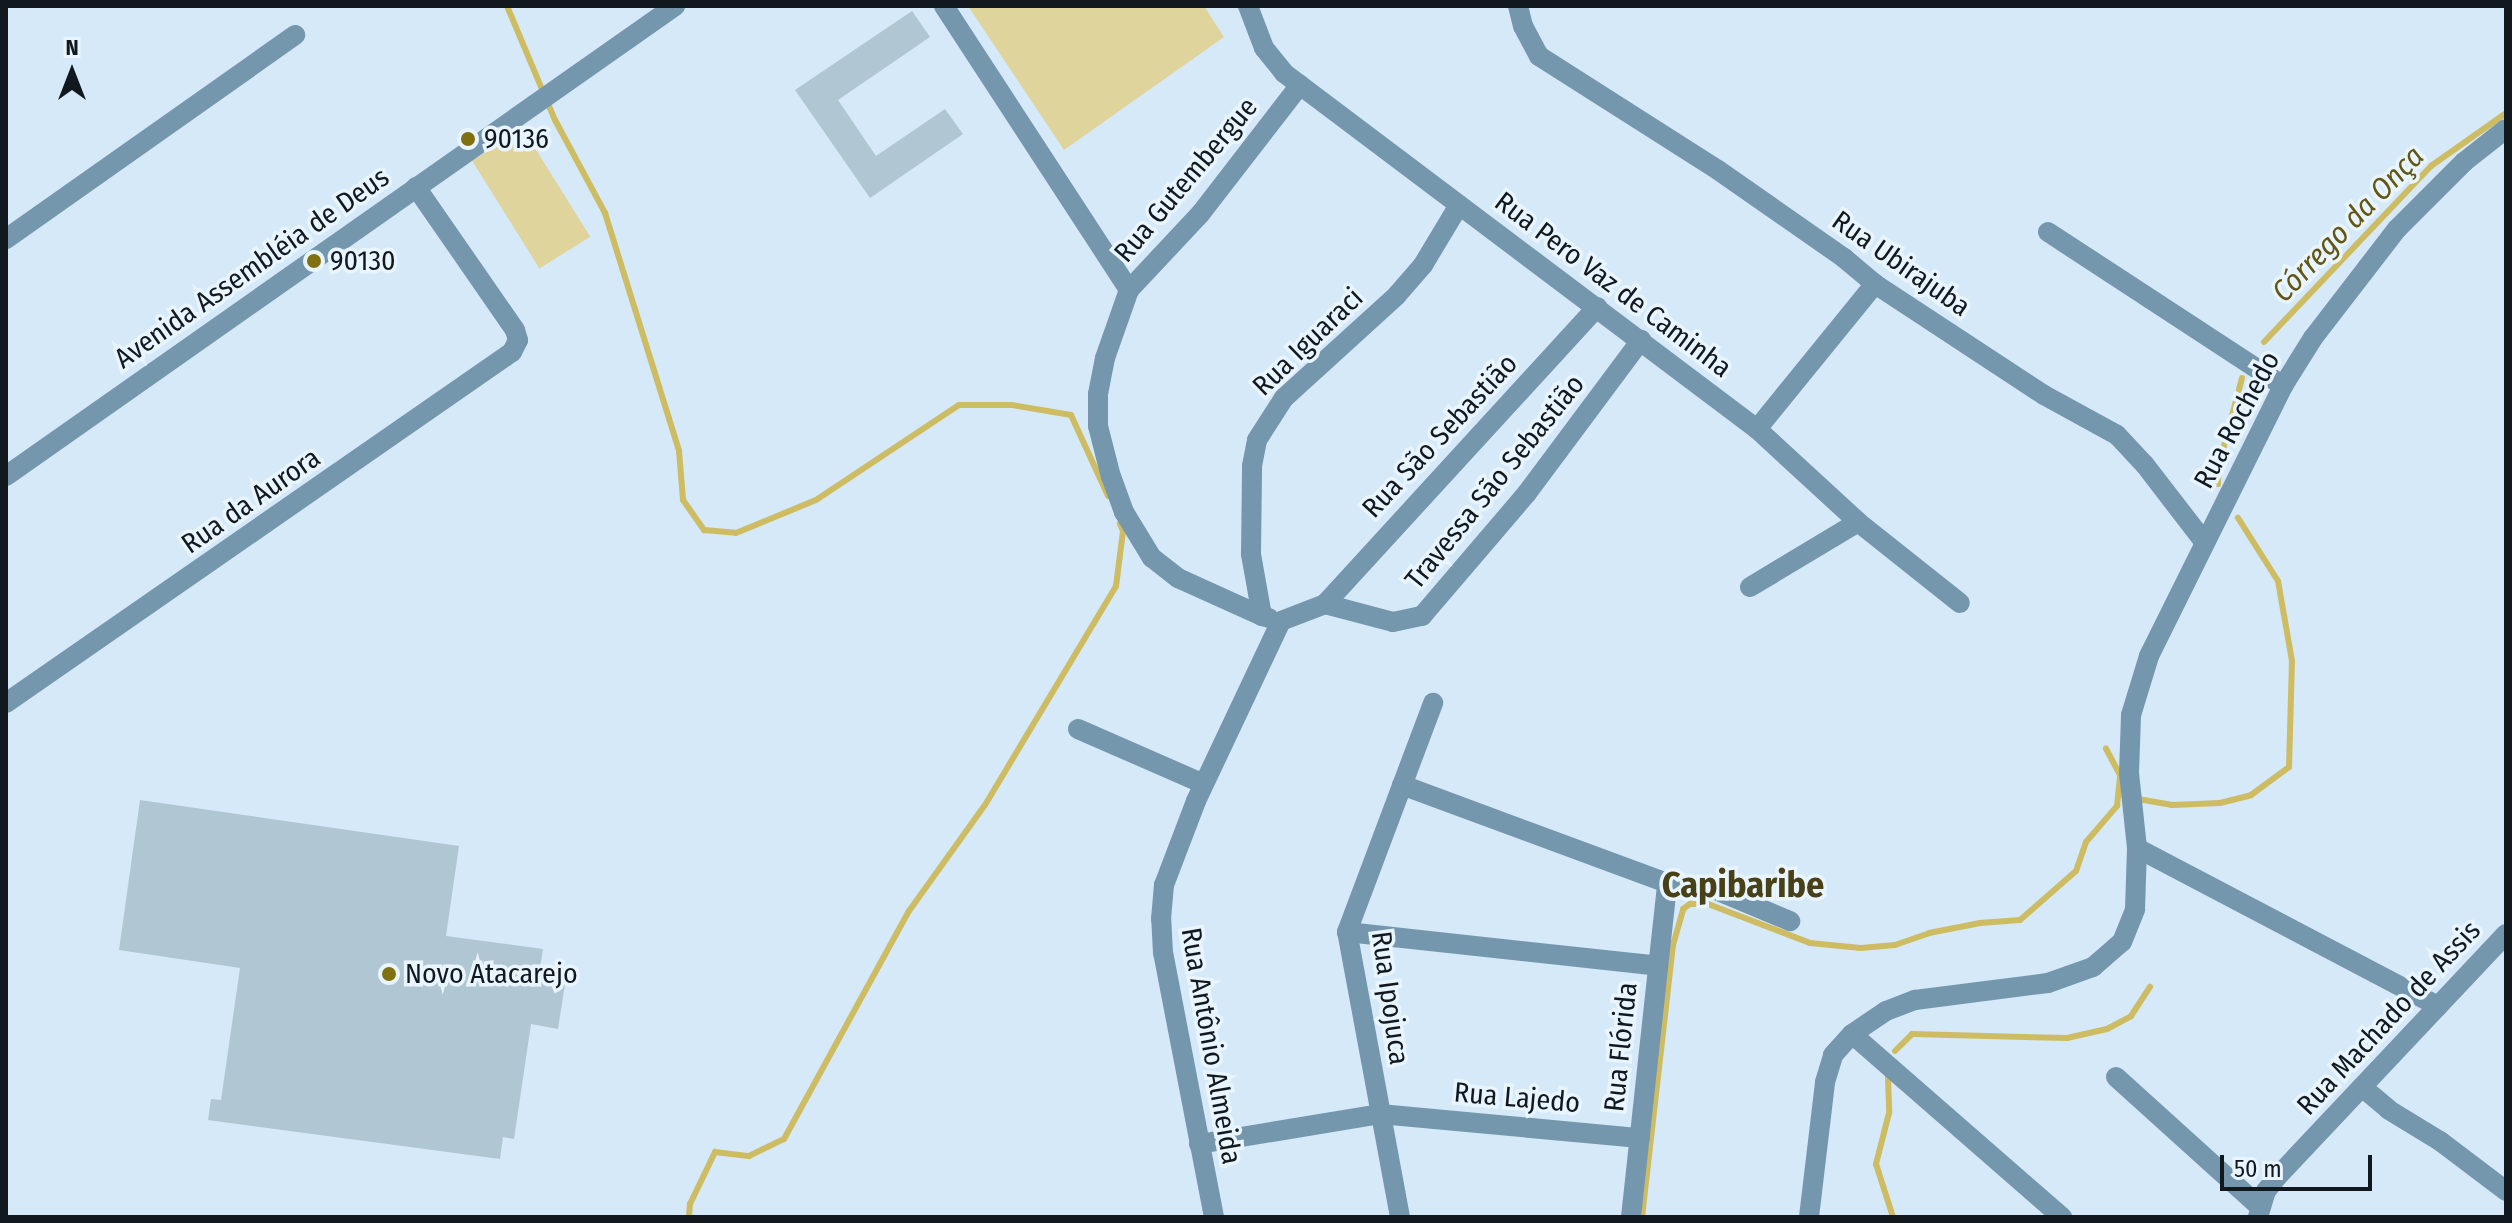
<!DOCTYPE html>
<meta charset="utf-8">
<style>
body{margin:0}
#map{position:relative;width:2512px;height:1223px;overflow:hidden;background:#d5e9f8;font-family:"Fira Sans Condensed",sans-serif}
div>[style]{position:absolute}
.green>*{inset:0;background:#e0d49d;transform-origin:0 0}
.stream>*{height:6px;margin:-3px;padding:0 3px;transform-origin:3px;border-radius:3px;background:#cebc63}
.building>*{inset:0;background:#b1c6d3}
.minor>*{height:20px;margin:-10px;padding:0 10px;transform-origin:10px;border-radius:10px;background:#7597ad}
.dots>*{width:22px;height:22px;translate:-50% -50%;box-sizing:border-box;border:4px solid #e9f5fe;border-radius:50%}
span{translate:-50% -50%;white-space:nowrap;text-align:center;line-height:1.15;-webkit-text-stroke:7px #e9f5fe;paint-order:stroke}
.poi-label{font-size:28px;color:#12191e}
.left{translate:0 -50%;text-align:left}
.street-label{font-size:28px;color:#12191e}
.water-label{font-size:30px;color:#635612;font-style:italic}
.district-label{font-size:36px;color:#484016;font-weight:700}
.frame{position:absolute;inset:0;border:8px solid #12191e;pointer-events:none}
.north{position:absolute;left:32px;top:32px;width:80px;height:80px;-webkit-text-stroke:6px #e9f5fe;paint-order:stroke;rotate:0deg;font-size:22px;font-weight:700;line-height:32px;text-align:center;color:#12191e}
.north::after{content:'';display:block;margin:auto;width:28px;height:36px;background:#12191e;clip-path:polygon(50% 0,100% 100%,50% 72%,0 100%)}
.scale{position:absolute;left:2220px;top:1155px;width:152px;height:36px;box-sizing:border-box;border:4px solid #12191e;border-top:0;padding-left:10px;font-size:24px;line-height:28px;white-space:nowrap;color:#12191e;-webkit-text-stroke:6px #e9f5fe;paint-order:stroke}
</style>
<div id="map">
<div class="green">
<i style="clip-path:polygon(968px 6px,1204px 6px,1224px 37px,1064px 150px)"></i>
<i style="left:523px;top:129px;width:127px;height:60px;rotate:58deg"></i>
</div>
<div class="stream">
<i style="left:507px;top:6px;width:124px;rotate:67.2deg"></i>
<i style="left:555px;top:120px;width:106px;rotate:61.7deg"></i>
<i style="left:605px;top:213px;width:249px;rotate:72.7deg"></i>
<i style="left:679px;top:451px;width:49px;rotate:85.3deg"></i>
<i style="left:683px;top:500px;width:37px;rotate:55deg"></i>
<i style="left:704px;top:530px;width:32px;rotate:5deg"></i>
<i style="left:736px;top:533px;width:87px;rotate:-22.4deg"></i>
<i style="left:816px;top:500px;width:172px;rotate:-33.6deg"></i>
<i style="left:959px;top:405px;width:53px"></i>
<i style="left:1012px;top:405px;width:60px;rotate:9.6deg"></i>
<i style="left:1071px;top:415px;width:89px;rotate:65.4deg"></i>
<i style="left:2264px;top:342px;width:243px;rotate:-46.5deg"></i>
<i style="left:2431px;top:166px;width:92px;rotate:-35.2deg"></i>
<i style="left:2218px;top:484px;width:19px;rotate:-87deg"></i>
<i style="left:2219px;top:465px;width:90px;rotate:-75.2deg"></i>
<i style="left:2138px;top:799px;width:35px;rotate:10deg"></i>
<i style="left:2172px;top:805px;width:48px;rotate:-2.4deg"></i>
<i style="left:2220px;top:803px;width:32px;rotate:-14deg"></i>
<i style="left:2251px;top:795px;width:47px;rotate:-36.4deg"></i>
<i style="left:2289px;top:767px;width:106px;rotate:-88.4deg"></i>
<i style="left:2292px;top:661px;width:81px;rotate:-99.9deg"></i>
<i style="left:2278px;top:581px;width:75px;rotate:-122.4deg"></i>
<i style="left:1895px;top:1051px;width:24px;rotate:-45deg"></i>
<i style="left:1912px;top:1034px;width:155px;rotate:1.5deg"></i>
<i style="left:2067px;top:1038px;width:41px;rotate:-12.7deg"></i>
<i style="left:2107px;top:1029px;width:27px;rotate:-28deg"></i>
<i style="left:2131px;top:1016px;width:35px;rotate:-57deg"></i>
<i style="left:1888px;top:1077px;width:36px;rotate:88deg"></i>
<i style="left:1889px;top:1113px;width:53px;rotate:104.3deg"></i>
<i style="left:1876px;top:1164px;width:56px;rotate:72.2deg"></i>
<i style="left:689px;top:1217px;width:13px;rotate:-86deg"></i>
<i style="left:690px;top:1204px;width:58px;rotate:-64.3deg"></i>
<i style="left:715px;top:1152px;width:34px;rotate:7deg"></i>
<i style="left:749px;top:1156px;width:39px;rotate:-26deg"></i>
<i style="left:784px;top:1139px;width:260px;rotate:-61.3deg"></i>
<i style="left:909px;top:911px;width:130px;rotate:-54.4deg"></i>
<i style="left:985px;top:805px;width:255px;rotate:-59.1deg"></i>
<i style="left:1116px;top:586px;width:55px;rotate:-82.7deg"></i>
<i style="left:1123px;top:531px;width:8px;rotate:-113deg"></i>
<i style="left:1642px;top:1217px;width:274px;rotate:-83.5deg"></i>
<i style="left:1673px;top:945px;width:37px;rotate:-74deg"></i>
<i style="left:1683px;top:909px;width:9px;rotate:-36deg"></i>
<i style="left:1690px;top:904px;width:18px"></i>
<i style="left:1708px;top:904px;width:109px;rotate:20.9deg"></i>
<i style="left:1810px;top:943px;width:51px;rotate:5.6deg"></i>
<i style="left:1861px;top:948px;width:34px;rotate:-5deg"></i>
<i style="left:1895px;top:945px;width:36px;rotate:-19deg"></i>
<i style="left:1929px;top:933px;width:52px;rotate:-11.1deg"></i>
<i style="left:1980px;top:923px;width:40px;rotate:-4.3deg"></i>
<i style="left:2020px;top:920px;width:74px;rotate:-41.2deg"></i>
<i style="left:2076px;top:871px;width:31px;rotate:-71deg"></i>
<i style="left:2086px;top:842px;width:48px;rotate:-49.3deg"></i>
<i style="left:2117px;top:806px;width:31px;rotate:-84deg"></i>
<i style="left:2120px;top:775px;width:30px;rotate:-118deg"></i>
</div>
<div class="building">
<i style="clip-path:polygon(912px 11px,930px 37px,838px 100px,876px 156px,945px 109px,963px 134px,870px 198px,795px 90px)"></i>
<i style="clip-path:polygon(140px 800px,459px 846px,446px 936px,543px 949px,538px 980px,565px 984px,558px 1029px,531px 1024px,514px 1139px,503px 1137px,500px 1159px,208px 1120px,211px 1099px,221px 1100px,240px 968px,119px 950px)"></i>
</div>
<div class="minor">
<i style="left:944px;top:6px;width:339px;rotate:56.9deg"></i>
<i style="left:1248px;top:6px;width:45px;rotate:69.1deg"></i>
<i style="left:1264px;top:48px;width:32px;rotate:51deg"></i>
<i style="left:1284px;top:73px;width:592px;rotate:36.97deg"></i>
<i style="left:1757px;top:429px;width:137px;rotate:42.6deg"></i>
<i style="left:1858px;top:522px;width:130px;rotate:38.5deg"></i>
<i style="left:1518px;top:6px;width:21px;rotate:76deg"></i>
<i style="left:1523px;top:26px;width:34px;rotate:62deg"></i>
<i style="left:1539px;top:56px;width:212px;rotate:32.5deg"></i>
<i style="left:1718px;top:170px;width:154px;rotate:34.9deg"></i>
<i style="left:1844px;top:258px;width:40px;rotate:40deg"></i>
<i style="left:1875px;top:284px;width:202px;rotate:33.3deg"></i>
<i style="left:2044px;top:395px;width:83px;rotate:28.7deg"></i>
<i style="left:2117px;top:435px;width:41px;rotate:47deg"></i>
<i style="left:2145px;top:465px;width:98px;rotate:52.4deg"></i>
<i style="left:2048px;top:232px;width:281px;rotate:33.2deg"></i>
<i style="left:6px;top:239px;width:354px;rotate:-35.2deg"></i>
<i style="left:1757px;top:429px;width:187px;rotate:-50.9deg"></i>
<i style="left:6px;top:476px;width:818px;rotate:-35.09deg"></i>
<i style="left:1750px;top:587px;width:126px;rotate:-31deg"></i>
<i style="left:1325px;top:604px;width:403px;rotate:-47.5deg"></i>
<i style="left:1262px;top:616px;width:92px;rotate:-155.7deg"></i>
<i style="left:1178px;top:578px;width:33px;rotate:-142deg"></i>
<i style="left:1152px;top:558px;width:54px;rotate:-121.3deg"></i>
<i style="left:1124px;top:512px;width:37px;rotate:-110deg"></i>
<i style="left:1111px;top:477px;width:53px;rotate:-104.3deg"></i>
<i style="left:1098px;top:426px;width:32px;rotate:-90deg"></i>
<i style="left:1098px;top:394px;width:37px;rotate:-79deg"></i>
<i style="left:1105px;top:358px;width:72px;rotate:-70.6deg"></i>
<i style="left:1129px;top:290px;width:105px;rotate:-46.9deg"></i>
<i style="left:1201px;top:213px;width:162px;rotate:-52.3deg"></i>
<i style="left:1269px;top:618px;width:7px;rotate:-164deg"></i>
<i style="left:1262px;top:616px;width:63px;rotate:-100.1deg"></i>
<i style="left:1251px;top:554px;width:88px;rotate:-89.3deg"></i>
<i style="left:1252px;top:466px;width:26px;rotate:-79deg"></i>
<i style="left:1257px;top:440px;width:50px;rotate:-57.3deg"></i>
<i style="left:1284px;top:398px;width:153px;rotate:-42.3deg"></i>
<i style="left:1397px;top:295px;width:40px;rotate:-49deg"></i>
<i style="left:1423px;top:265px;width:70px;rotate:-59deg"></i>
<i style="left:1281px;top:621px;width:47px;rotate:-21.1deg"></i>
<i style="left:1325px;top:604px;width:70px;rotate:14.8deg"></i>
<i style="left:1393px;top:622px;width:30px;rotate:-12deg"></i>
<i style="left:1422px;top:616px;width:162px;rotate:-49.5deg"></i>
<i style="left:1527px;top:493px;width:191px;rotate:-53.3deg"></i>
<i style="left:6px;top:703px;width:616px;rotate:-34.75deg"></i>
<i style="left:512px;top:352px;width:13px;rotate:-63deg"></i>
<i style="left:518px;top:340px;width:10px;rotate:-107deg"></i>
<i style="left:515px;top:330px;width:174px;rotate:-124.7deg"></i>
<i style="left:1078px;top:729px;width:137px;rotate:23.6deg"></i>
<i style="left:1402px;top:785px;width:283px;rotate:20.3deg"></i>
<i style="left:1667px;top:883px;width:44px;rotate:6.5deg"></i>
<i style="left:1711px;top:888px;width:86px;rotate:22.7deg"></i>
<i style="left:2137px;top:848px;width:340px;rotate:27.7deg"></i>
<i style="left:1347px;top:932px;width:313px;rotate:6.2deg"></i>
<i style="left:1852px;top:1034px;width:279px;rotate:41.1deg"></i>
<i style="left:2116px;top:1077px;width:193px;rotate:42.1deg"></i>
<i style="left:2362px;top:1087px;width:35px;rotate:40deg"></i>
<i style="left:2389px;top:1110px;width:60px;rotate:31.3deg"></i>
<i style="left:2440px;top:1141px;width:83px;rotate:37.1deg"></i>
<i style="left:1199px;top:1144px;width:183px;rotate:-9.4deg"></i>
<i style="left:1380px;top:1114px;width:261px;rotate:5.3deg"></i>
<i style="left:1214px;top:1217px;width:269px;rotate:-100.9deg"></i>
<i style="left:1163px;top:953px;width:34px;rotate:-93deg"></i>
<i style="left:1161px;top:919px;width:34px;rotate:-85deg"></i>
<i style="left:1164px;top:885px;width:90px;rotate:-69.1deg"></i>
<i style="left:1196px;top:801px;width:199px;rotate:-64.7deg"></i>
<i style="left:1400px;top:1217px;width:290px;rotate:-100.5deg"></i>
<i style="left:1347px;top:932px;width:245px;rotate:-69.4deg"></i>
<i style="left:1631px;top:1217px;width:336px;rotate:-83.8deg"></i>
<i style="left:1809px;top:1217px;width:136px;rotate:-83.2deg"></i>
<i style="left:1825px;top:1082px;width:28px;rotate:-73deg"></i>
<i style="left:1833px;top:1055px;width:28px;rotate:-48deg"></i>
<i style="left:1852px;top:1034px;width:41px;rotate:-34.1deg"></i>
<i style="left:1886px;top:1011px;width:31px;rotate:-21deg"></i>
<i style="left:1915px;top:1000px;width:134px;rotate:-7.3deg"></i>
<i style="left:2048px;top:983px;width:48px;rotate:-19.6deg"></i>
<i style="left:2093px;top:967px;width:38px;rotate:-41deg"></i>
<i style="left:2122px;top:942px;width:35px;rotate:-68deg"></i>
<i style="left:2135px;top:909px;width:61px;rotate:-88.1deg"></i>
<i style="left:2137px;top:848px;width:75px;rotate:-96.1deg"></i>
<i style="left:2129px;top:773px;width:58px;rotate:-88deg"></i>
<i style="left:2131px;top:715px;width:62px;rotate:-73deg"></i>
<i style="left:2149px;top:656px;width:301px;rotate:-63.6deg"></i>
<i style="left:2283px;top:386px;width:57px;rotate:-58deg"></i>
<i style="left:2313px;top:338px;width:138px;rotate:-52.4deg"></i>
<i style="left:2397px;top:229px;width:95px;rotate:-45deg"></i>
<i style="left:2464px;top:162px;width:53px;rotate:-38.2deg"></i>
<i style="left:2258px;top:1217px;width:27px;rotate:-73deg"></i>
<i style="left:2266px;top:1191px;width:18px;rotate:-52deg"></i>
<i style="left:2277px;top:1177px;width:334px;rotate:-46.7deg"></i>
</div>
<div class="dots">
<i style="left:468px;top:139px;background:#817010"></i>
<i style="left:314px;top:261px;background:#817010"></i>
<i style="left:389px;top:974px;background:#817010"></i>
</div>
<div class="poi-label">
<span class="left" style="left:484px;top:139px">90136</span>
<span class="left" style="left:330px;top:261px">90130</span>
<span class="left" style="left:405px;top:974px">Novo Atacarejo</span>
</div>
<div class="street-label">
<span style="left:1186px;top:180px;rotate:-50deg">Rua Gutembergue</span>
<span style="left:1901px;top:264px;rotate:35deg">Rua Ubirajuba</span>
<span style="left:252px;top:268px;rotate:-35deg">Avenida Assembléia de Deus</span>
<span style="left:1613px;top:285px;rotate:37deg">Rua Pero Vaz de Caminha</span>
<span style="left:1308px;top:342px;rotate:-44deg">Rua Iguaraci</span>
<span style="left:2237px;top:420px;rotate:-62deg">Rua Rochedo</span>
<span style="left:1440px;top:436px;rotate:-47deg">Rua São Sebastião</span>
<span style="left:1495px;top:482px;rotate:-51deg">Travessa São Sebastião</span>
<span style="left:251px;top:501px;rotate:-35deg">Rua da Aurora</span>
<span style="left:1390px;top:998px;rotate:82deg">Rua Ipojuca</span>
<span style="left:2389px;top:1018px;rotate:-47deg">Rua Machado de Assis</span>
<span style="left:1211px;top:1046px;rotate:80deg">Rua Antônio Almeida</span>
<span style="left:1621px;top:1047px;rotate:-84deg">Rua Flórida</span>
<span style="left:1517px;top:1098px;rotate:5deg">Rua Lajedo</span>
</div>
<div class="water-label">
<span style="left:2348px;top:224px;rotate:-46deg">Córrego da Onça</span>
</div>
<div class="district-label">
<span style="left:1743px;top:886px">Capibaribe</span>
</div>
<div class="frame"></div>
<div class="north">N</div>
<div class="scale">50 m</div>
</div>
